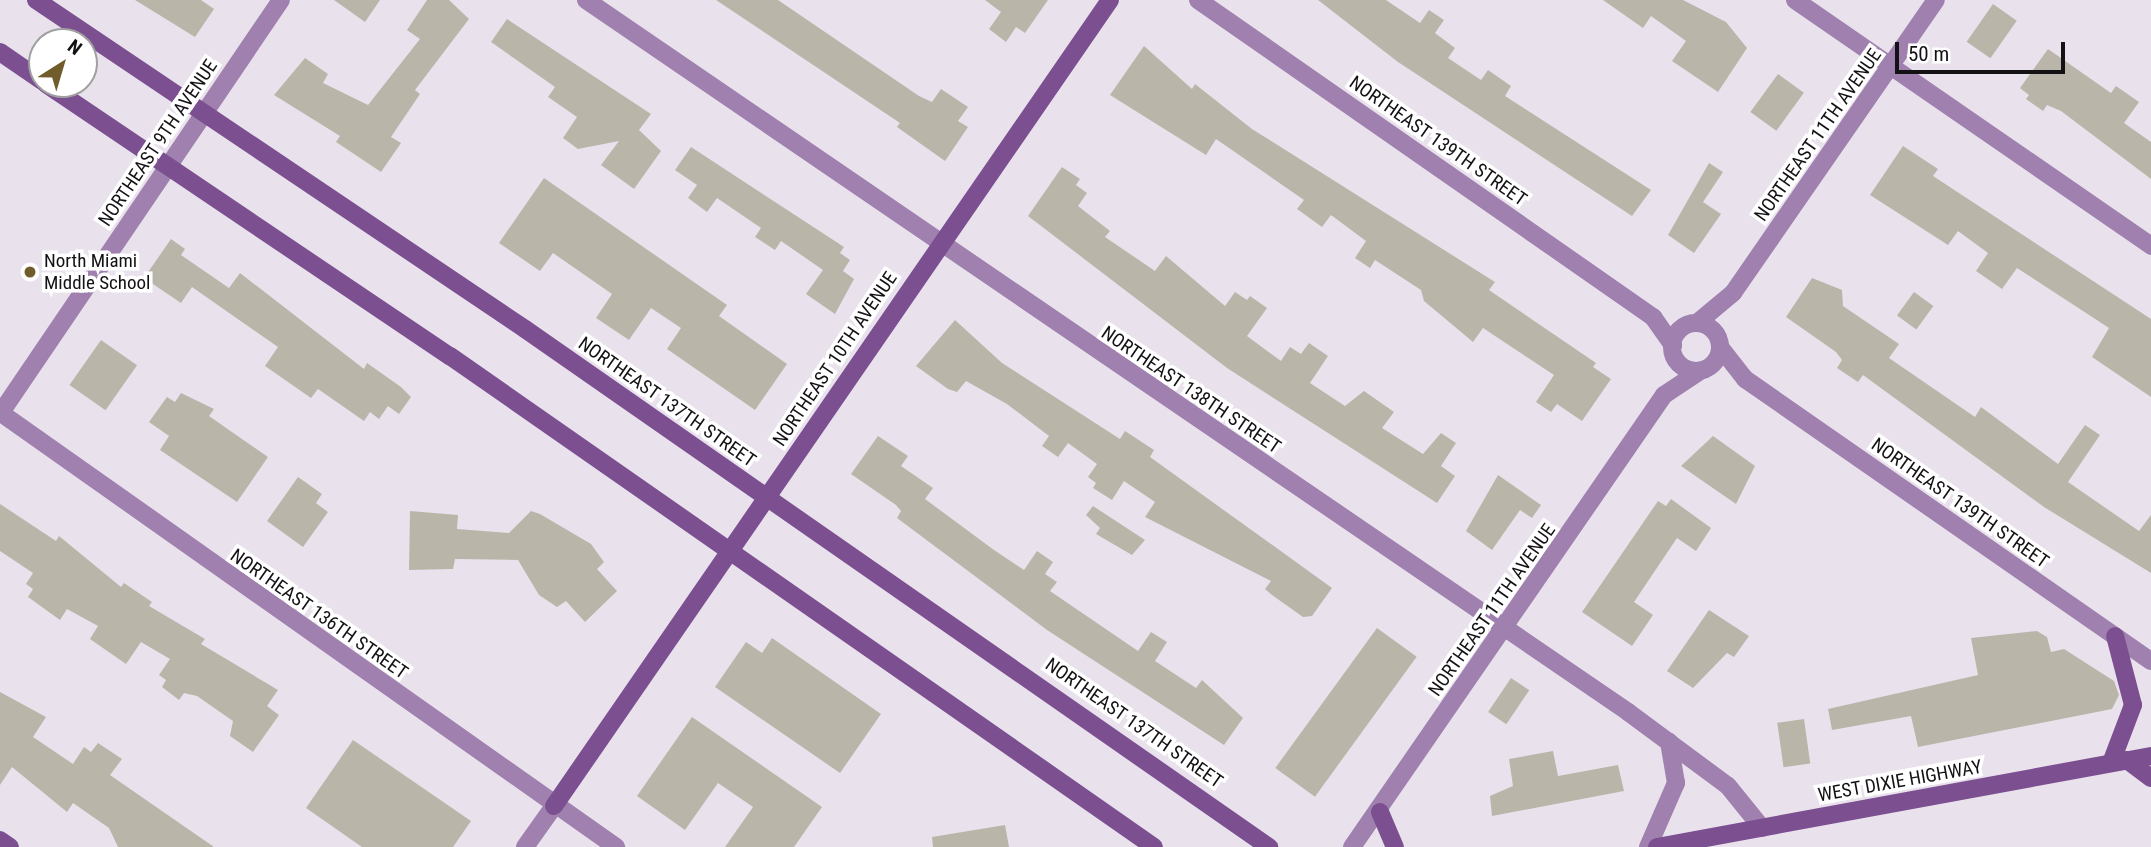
<!DOCTYPE html>
<style>
body{margin:0}
#map{position:relative;width:2151px;height:847px;overflow:hidden;background:#e9e2ed;font-family:"Roboto Condensed",sans-serif}
div>[style]{position:absolute}
.building>*{inset:0;background:#bab5a9;transform-origin:0 0}
.street>*{height:18px;margin:-9px;padding:0 9px;transform-origin:9px;border-radius:9px;background:#9f80ae}
.street>.ring{margin:-9px;padding:0;box-sizing:content-box;background:none;border:18px solid #9f80ae;border-radius:50%}
.secondary>*{height:18px;margin:-9px;padding:0 9px;transform-origin:9px;border-radius:9px;background:#7c4f91}
.dots>*{width:19px;height:19px;translate:-50% -50%;box-sizing:border-box;border:4px solid #fff;border-radius:50%}
span{translate:-50% -50%;white-space:nowrap;text-align:center;line-height:1.15;-webkit-text-stroke:7px #fff;paint-order:stroke}
.street-label{font-size:19px;color:#141115}
.poi-label{font-size:19px;color:#141115}
.left{translate:0 -50%;text-align:left}
.north{position:absolute;left:28px;top:28px;width:70px;height:70px;box-sizing:border-box;background:#fff;border:2px solid #a1a0a1;border-radius:50%;rotate:37deg;font-size:19px;font-weight:700;line-height:28px;text-align:center;color:#141115}
.north::after{content:'';display:block;margin:auto;width:24px;height:32px;background:#705d2b;clip-path:polygon(50% 0,100% 100%,50% 72%,0 100%)}
.scale{position:absolute;left:1895px;top:42px;width:170px;height:32px;box-sizing:border-box;border:4px solid #141115;border-top:0;padding-left:9px;font-size:21px;line-height:24px;white-space:nowrap;color:#141115;-webkit-text-stroke:5px #fff;paint-order:stroke}
</style>
<div id="map">
<div class="building">
<i style="clip-path:polygon(135px 0,201px 0,214px 9px,195px 37px)"></i>
<i style="clip-path:polygon(334px 0,380px 0,365px 22px)"></i>
<i style="clip-path:polygon(427px 0,449px 0,469px 19px,415px 90px,420px 94px,391px 137px,401px 143px,381px 172px,336px 142px,340px 136px,274px 95px,305px 58px,328px 74px,323px 83px,368px 105px,420px 39px,407px 30px)"></i>
<i style="clip-path:polygon(716px 0,778px 0,919px 96px,932px 102px,941px 89px,968px 107px,958px 121px,968px 127px,945px 161px,897px 127px,900px 123px)"></i>
<i style="clip-path:polygon(985px 0,1048px 0,1025px 33px,1016px 27px,1006px 42px,989px 29px,1001px 12px)"></i>
<i style="clip-path:polygon(1318px 0,1386px 0,1420px 23px,1429px 10px,1444px 20px,1435px 33px,1455px 48px,1448px 58px,1481px 80px,1488px 70px,1511px 86px,1505px 96px,1651px 190px,1632px 216px,1398px 62px)"></i>
<i style="clip-path:polygon(1603px 0,1683px 0,1726px 22px,1747px 48px,1718px 92px,1672px 61px,1686px 41px,1651px 16px,1643px 28px)"></i>
<i style="left:1993px;top:4px;width:29px;height:46px;rotate:35deg"></i>
<i style="clip-path:polygon(507px 19px,651px 114px,639px 130px,661px 151px,634px 189px,601px 165px,619px 141px,578px 149px,563px 138px,577px 117px,548px 97px,555px 87px,491px 42px)"></i>
<i style="clip-path:polygon(1144px 46px,1192px 89px,1195px 84px,1252px 129px,1495px 282px,1489px 290px,1596px 363px,1593px 367px,1611px 379px,1582px 421px,1557px 404px,1551px 412px,1536px 402px,1554px 375px,1483px 328px,1473px 342px,1424px 301px,1421px 290px,1375px 260px,1370px 268px,1355px 258px,1366px 241px,1331px 215px,1322px 227px,1297px 209px,1304px 200px,1216px 139px,1206px 155px,1110px 95px)"></i>
<i style="clip-path:polygon(2048px 49px,2111px 93px,2116px 86px,2139px 102px,2124px 123px,2151px 142px,2151px 179px,2061px 111px,2047px 105px,2043px 111px,2026px 99px,2029px 95px,2020px 88px)"></i>
<i style="left:1778px;top:74px;width:32px;height:47px;rotate:36deg"></i>
<i style="clip-path:polygon(1903px 146px,1938px 169px,1933px 176px,2151px 319px,2151px 397px,2092px 357px,2109px 328px,2017px 268px,2002px 289px,1976px 271px,1988px 253px,1958px 231px,1948px 245px,1870px 195px)"></i>
<i style="clip-path:polygon(691px 147px,844px 247px,840px 253px,850px 260px,843px 271px,854px 279px,835px 314px,806px 294px,823px 270px,781px 241px,775px 250px,755px 237px,761px 228px,717px 198px,707px 212px,688px 198px,697px 185px,675px 170px)"></i>
<i style="clip-path:polygon(1709px 163px,1723px 172px,1703px 202px,1721px 214px,1694px 253px,1668px 235px)"></i>
<i style="clip-path:polygon(1062px 167px,1080px 179px,1076px 185px,1087px 193px,1078px 206px,1110px 231px,1105px 237px,1155px 271px,1166px 256px,1225px 306px,1235px 292px,1247px 300px,1250px 296px,1267px 308px,1247px 336px,1281px 361px,1290px 347px,1301px 354px,1309px 343px,1328px 356px,1310px 383px,1345px 406px,1364px 391px,1394px 412px,1382px 428px,1423px 454px,1441px 433px,1456px 443px,1441px 466px,1455px 476px,1437px 503px,1227px 368px,1028px 216px)"></i>
<i style="clip-path:polygon(544px 178px,727px 305px,719px 316px,787px 364px,755px 410px,667px 349px,681px 328px,651px 308px,629px 340px,596px 318px,612px 294px,553px 253px,540px 271px,499px 243px)"></i>
<i style="clip-path:polygon(171px 239px,185px 249px,181px 255px,229px 288px,240px 273px,364px 369px,367px 363px,401px 387px,411px 397px,399px 414px,388px 406px,379px 419px,370px 412px,364px 421px,318px 389px,311px 398px,265px 366px,278px 347px,192px 287px,181px 303px,144px 278px)"></i>
<i style="clip-path:polygon(1812px 278px,1842px 290px,1843px 306px,1899px 344px,1889px 358px,1975px 417px,1981px 407px,2058px 464px,2085px 425px,2100px 435px,2068px 482px,2139px 531px,2151px 515px,2151px 573px,2044px 507px,1863px 375px,1858px 382px,1837px 368px,1842px 360px,1836px 352px,1786px 317px)"></i>
<i style="left:1914px;top:292px;width:24px;height:29px;rotate:36deg"></i>
<i style="clip-path:polygon(955px 320px,1002px 363px,1120px 439px,1125px 431px,1154px 450px,1150px 457px,1332px 588px,1312px 616px,1303px 617px,1272px 595px,1265px 589px,1271px 581px,1145px 517px,1155px 502px,1124px 481px,1112px 500px,1093px 488px,1096px 483px,1088px 477px,1097px 464px,1068px 443px,1058px 457px,1042px 446px,1049px 436px,1007px 404px,966px 381px,957px 392px,948px 389px,916px 366px)"></i>
<i style="left:101px;top:340px;width:44px;height:55px;rotate:35deg"></i>
<i style="clip-path:polygon(181px 393px,214px 409px,209px 416px,268px 457px,237px 502px,160px 450px,169px 436px,149px 422px,167px 397px,175px 402px)"></i>
<i style="clip-path:polygon(878px 436px,908px 456px,901px 466px,933px 488px,925px 499px,994px 550px,1024px 570px,1037px 551px,1053px 562px,1045px 574px,1057px 582px,1050px 591px,1138px 651px,1151px 632px,1167px 642px,1155px 661px,1196px 688px,1202px 680px,1243px 718px,1224px 745px,1047px 630px,897px 518px,901px 511px,896px 505px,851px 474px)"></i>
<i style="clip-path:polygon(1713px 436px,1755px 466px,1736px 504px,1681px 466px)"></i>
<i style="clip-path:polygon(1498px 475px,1541px 505px,1532px 518px,1520px 510px,1492px 550px,1466px 531px)"></i>
<i style="clip-path:polygon(298px 477px,322px 494px,316px 503px,328px 512px,303px 547px,267px 521px)"></i>
<i style="clip-path:polygon(1671px 499px,1711px 528px,1696px 551px,1677px 538px,1634px 602px,1653px 615px,1632px 646px,1582px 612px,1658px 501px,1666px 506px)"></i>
<i style="clip-path:polygon(0 504px,56px 541px,59px 536px,121px 587px,124px 583px,152px 602px,149px 606px,205px 639px,201px 644px,278px 690px,267px 706px,279px 715px,253px 752px,230px 736px,233px 721px,197px 696px,184px 693px,179px 700px,162px 687px,166px 680px,159px 675px,170px 659px,141px 642px,126px 664px,90px 639px,98px 626px,67px 609px,60px 620px,28px 597px,33px 589px,26px 584px,33px 573px,0 551px)"></i>
<i style="clip-path:polygon(1093px 506px,1145px 540px,1132px 555px,1096px 534px,1100px 528px,1086px 515px)"></i>
<i style="clip-path:polygon(410px 511px,458px 515px,457px 529px,509px 533px,531px 511px,540px 514px,591px 544px,604px 562px,597px 569px,617px 591px,585px 622px,566px 601px,557px 607px,539px 595px,518px 560px,455px 559px,453px 569px,409px 570px)"></i>
<i style="clip-path:polygon(1709px 610px,1749px 636px,1734px 657px,1727px 653px,1693px 688px,1667px 671px)"></i>
<i style="left:1377px;top:628px;width:49px;height:173px;rotate:36deg"></i>
<i style="clip-path:polygon(2037px 631px,2047px 637px,2051px 652px,2064px 649px,2114px 681px,2119px 695px,2112px 709px,1918px 747px,1911px 716px,1832px 730px,1828px 709px,1978px 675px,1971px 638px)"></i>
<i style="clip-path:polygon(772px 638px,881px 714px,840px 773px,715px 687px,746px 642px,762px 653px)"></i>
<i style="left:1511px;top:678px;width:22px;height:41px;rotate:34deg"></i>
<i style="clip-path:polygon(0 692px,46px 717px,33px 737px,73px 764px,84px 747px,91px 752px,98px 743px,122px 759px,110px 775px,214px 847px,118px 847px,109px 828px,73px 803px,67px 812px,12px 767px,0 785px)"></i>
<i style="clip-path:polygon(692px 717px,822px 807px,794px 847px,725px 847px,753px 807px,718px 783px,685px 830px,637px 796px)"></i>
<i style="left:1804px;top:719px;width:45px;height:27px;rotate:82deg"></i>
<i style="clip-path:polygon(353px 740px,471px 821px,453px 847px,362px 847px,306px 808px)"></i>
<i style="clip-path:polygon(1553px 751px,1558px 776px,1618px 765px,1624px 791px,1492px 816px,1490px 796px,1513px 786px,1509px 759px)"></i>
<i style="clip-path:polygon(1005px 825px,1009px 847px,933px 847px,932px 837px)"></i>
</div>
<div class="street">
<i style="left:586px;top:0;width:1262px;rotate:34.34deg"></i>
<i style="left:1628px;top:712px;width:124px;rotate:36.5deg"></i>
<i style="left:1728px;top:786px;width:54px;rotate:51deg"></i>
<i style="left:1198px;top:0;width:555px;rotate:34.87deg"></i>
<i style="left:1653px;top:317px;width:35px;rotate:55deg"></i>
<i style="left:1795px;top:0;width:433px;rotate:34.6deg"></i>
<i style="left:1697px;top:323px;width:47px;rotate:-39.8deg"></i>
<i style="left:1733px;top:293px;width:356px;rotate:-55.3deg"></i>
<i class="ring" style="left:1672px;top:323px;width:30px;height:30px"></i>
<i style="left:1720px;top:347px;width:41px;rotate:52deg"></i>
<i style="left:1745px;top:379px;width:494px;rotate:34.8deg"></i>
<i style="left:1px;top:413px;width:753px;rotate:35.21deg"></i>
<i style="left:0;top:414px;width:500px;rotate:-55.83deg"></i>
<i style="left:525px;top:847px;width:50px;rotate:-54.7deg"></i>
<i style="left:1352px;top:847px;width:549px;rotate:-55.38deg"></i>
<i style="left:1664px;top:395px;width:43px;rotate:-33.7deg"></i>
<i style="left:1648px;top:847px;width:70px;rotate:-66.4deg"></i>
<i style="left:1676px;top:783px;width:42px;rotate:-99.7deg"></i>
</div>
<div class="secondary">
<i style="left:36px;top:0;width:589px;rotate:33.93deg"></i>
<i style="left:525px;top:329px;width:907px;rotate:34.85deg"></i>
<i style="left:0;top:52px;width:51px;rotate:34.6deg"></i>
<i style="left:46px;top:84px;width:487px;rotate:34deg"></i>
<i style="left:450px;top:356px;width:858px;rotate:34.89deg"></i>
<i style="left:2127px;top:760px;width:30px;rotate:37deg"></i>
<i style="left:2111px;top:763px;width:62px;rotate:-69.2deg"></i>
<i style="left:2133px;top:705px;width:71px;rotate:-104.6deg"></i>
<i style="left:554px;top:806px;width:979px;rotate:-55.4deg"></i>
<i style="left:1380px;top:812px;width:38px;rotate:67deg"></i>
<i style="left:0;top:840px;width:12px;rotate:35deg"></i>
<i style="left:1657px;top:847px;width:502px;rotate:-10.44deg"></i>
</div>
<div class="dots">
<i style="left:30px;top:272px;background:#705d2b"></i>
</div>
<div class="street-label">
<span style="left:1818px;top:135px;rotate:-55deg">NORTHEAST 11TH AVENUE</span>
<span style="left:1438px;top:141px;rotate:35deg">NORTHEAST 139TH STREET</span>
<span style="left:158px;top:143px;rotate:-56deg">NORTHEAST 9TH AVENUE</span>
<span style="left:835px;top:359px;rotate:-56deg">NORTHEAST 10TH AVENUE</span>
<span style="left:1191px;top:390px;rotate:34deg">NORTHEAST 138TH STREET</span>
<span style="left:667px;top:402px;rotate:35deg">NORTHEAST 137TH STREET</span>
<span style="left:1960px;top:503px;rotate:35deg">NORTHEAST 139TH STREET</span>
<span style="left:1492px;top:610px;rotate:-55deg">NORTHEAST 11TH AVENUE</span>
<span style="left:319px;top:614px;rotate:35deg">NORTHEAST 136TH STREET</span>
<span style="left:1134px;top:723px;rotate:35deg">NORTHEAST 137TH STREET</span>
<span style="left:1900px;top:781px;rotate:-10deg">WEST DIXIE HIGHWAY</span>
</div>
<div class="poi-label">
<span class="left" style="left:44px;top:272px">North Miami<br>Middle School</span>
</div>
<div class="north">N</div>
<div class="scale">50 m</div>
</div>
